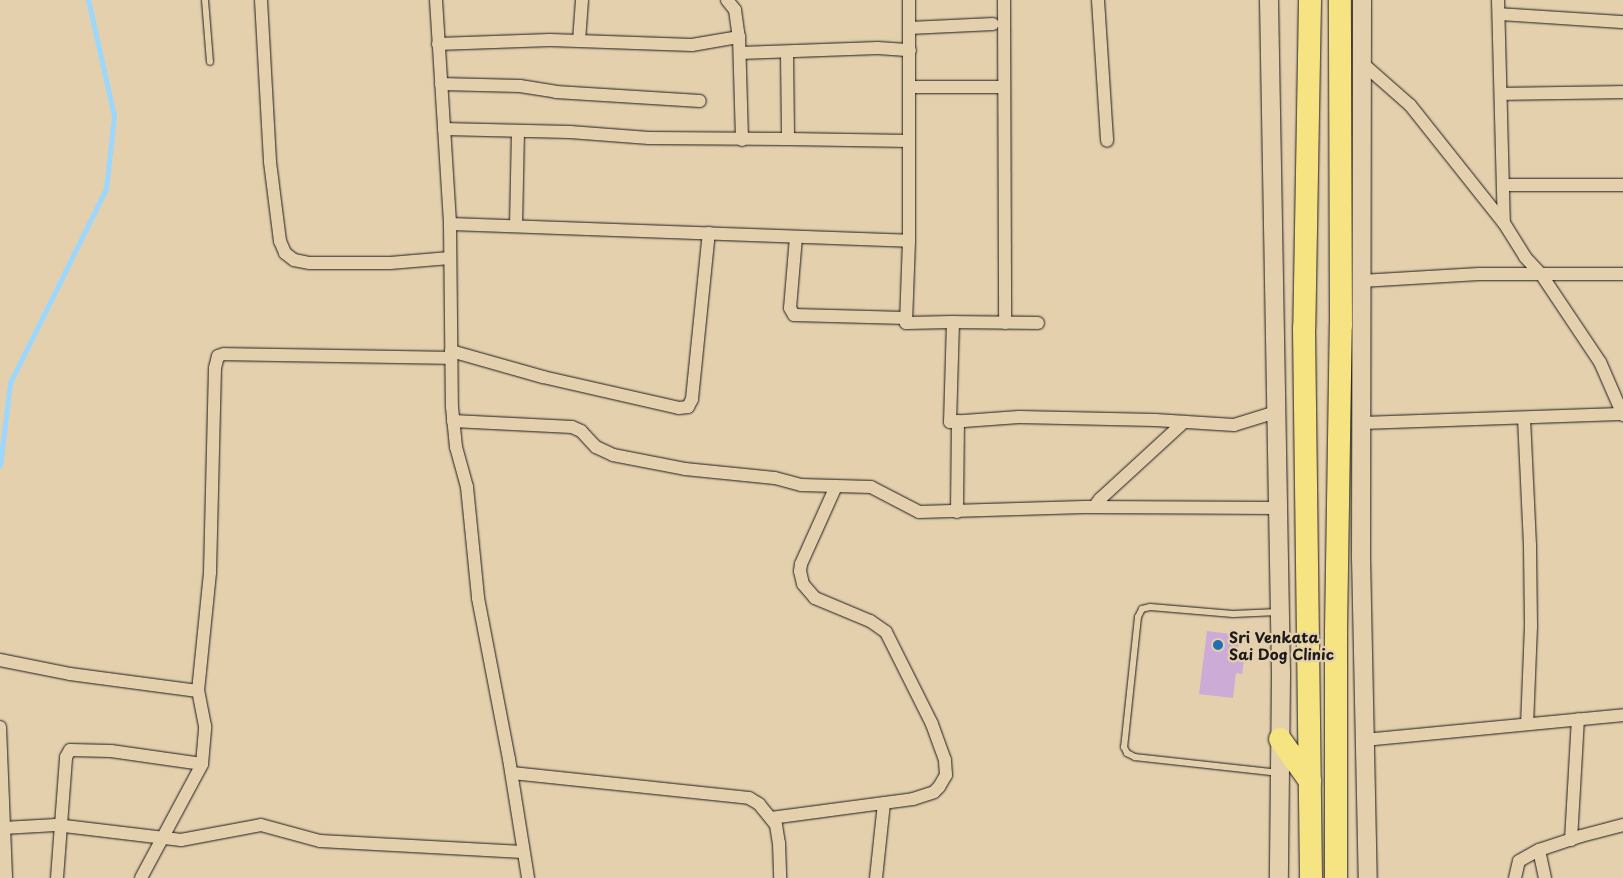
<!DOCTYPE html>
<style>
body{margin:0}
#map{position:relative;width:1623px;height:878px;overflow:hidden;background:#e5d0ae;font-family:"Playpen Sans",sans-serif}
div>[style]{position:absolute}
.stream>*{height:4.5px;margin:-2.25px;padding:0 2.25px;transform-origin:2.25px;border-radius:2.25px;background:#9cd7fd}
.building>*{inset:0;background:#ccabd6}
.roads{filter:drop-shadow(0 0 1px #1c1c1c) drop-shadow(0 0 1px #1c1c1c)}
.lane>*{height:6px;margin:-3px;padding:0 3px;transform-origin:3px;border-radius:3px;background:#e5d0ae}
.street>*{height:12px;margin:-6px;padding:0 6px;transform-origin:6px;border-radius:6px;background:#e5d0ae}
.secondary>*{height:18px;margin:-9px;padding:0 9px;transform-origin:9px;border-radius:9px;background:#e5d0ae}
.highway>*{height:22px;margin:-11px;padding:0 11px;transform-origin:11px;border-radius:11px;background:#f6e381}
.dots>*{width:14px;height:14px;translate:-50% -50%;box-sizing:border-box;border:2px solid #e5d0ae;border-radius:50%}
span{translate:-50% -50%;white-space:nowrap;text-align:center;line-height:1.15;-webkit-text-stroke:4.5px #e5d0ae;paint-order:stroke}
.poi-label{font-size:15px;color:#1c1c1c;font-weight:700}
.left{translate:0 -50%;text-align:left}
</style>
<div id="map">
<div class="stream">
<i style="left:0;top:466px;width:84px;rotate:-83.1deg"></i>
<i style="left:10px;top:383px;width:216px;rotate:-63.7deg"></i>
<i style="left:106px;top:189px;width:73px;rotate:-83.7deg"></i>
<i style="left:114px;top:116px;width:119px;rotate:-102.6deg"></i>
</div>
<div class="building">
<i style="clip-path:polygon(1207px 631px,1240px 635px,1237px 660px,1244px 661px,1242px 674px,1236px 673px,1233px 698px,1199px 694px)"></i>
</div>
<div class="roads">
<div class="lane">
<i style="left:205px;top:0;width:62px;rotate:85.4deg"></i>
<i style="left:1278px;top:612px;width:45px;rotate:177.5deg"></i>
<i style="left:1233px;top:614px;width:83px;rotate:-175.2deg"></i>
<i style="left:1150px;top:607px;width:8px;rotate:166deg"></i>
<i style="left:1142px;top:609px;width:9px;rotate:117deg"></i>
<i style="left:1138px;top:617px;width:131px;rotate:96.1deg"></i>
<i style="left:1124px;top:747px;width:7px;rotate:63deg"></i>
<i style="left:1127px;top:753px;width:9px;rotate:27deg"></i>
<i style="left:1135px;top:757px;width:145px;rotate:6.3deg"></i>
</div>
<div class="street">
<i style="left:261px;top:0;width:162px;rotate:86.8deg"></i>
<i style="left:270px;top:162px;width:80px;rotate:82.8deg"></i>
<i style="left:280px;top:241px;width:13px;rotate:67deg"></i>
<i style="left:285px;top:253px;width:11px;rotate:38deg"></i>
<i style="left:294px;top:260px;width:16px;rotate:11deg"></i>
<i style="left:310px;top:263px;width:80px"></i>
<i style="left:390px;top:263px;width:60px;rotate:-4.8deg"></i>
<i style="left:436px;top:0;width:224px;rotate:86.4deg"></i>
<i style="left:450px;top:224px;width:183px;rotate:89.4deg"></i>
<i style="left:452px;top:407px;width:40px;rotate:84.3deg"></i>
<i style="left:456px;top:447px;width:41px;rotate:74.6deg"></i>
<i style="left:467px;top:487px;width:112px;rotate:84.3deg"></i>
<i style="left:478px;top:598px;width:164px;rotate:79.1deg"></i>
<i style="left:509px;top:759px;width:121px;rotate:80.9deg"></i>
<i style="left:727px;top:0;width:13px;rotate:51deg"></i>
<i style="left:735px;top:10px;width:27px;rotate:82deg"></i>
<i style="left:739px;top:37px;width:103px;rotate:88.3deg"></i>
<i style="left:909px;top:0;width:241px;rotate:90deg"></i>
<i style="left:909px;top:241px;width:82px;rotate:92.1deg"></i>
<i style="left:906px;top:323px;width:47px;rotate:-1.2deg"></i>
<i style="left:953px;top:322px;width:100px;rotate:91.7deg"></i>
<i style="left:950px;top:422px;width:69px;rotate:-4.1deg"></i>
<i style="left:1019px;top:417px;width:136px;rotate:1.3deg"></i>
<i style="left:1155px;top:420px;width:79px;rotate:3.6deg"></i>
<i style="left:1234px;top:425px;width:44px;rotate:-17.2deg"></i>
<i style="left:1004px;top:0;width:323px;rotate:89.8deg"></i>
<i style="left:1098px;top:0;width:141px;rotate:86.3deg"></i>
<i style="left:1498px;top:0;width:223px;rotate:88.5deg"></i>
<i style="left:1499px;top:14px;width:124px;rotate:3.7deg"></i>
<i style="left:910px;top:28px;width:83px;rotate:-2.8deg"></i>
<i style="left:579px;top:41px;width:41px;rotate:-85.8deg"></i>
<i style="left:438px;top:44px;width:112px;rotate:-2deg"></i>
<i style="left:550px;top:40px;width:142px;rotate:2deg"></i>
<i style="left:692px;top:45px;width:48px;rotate:-9.7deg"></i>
<i style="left:740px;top:53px;width:138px;rotate:-2.1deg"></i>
<i style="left:878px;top:48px;width:32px;rotate:4deg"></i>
<i style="left:787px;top:53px;width:86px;rotate:89.3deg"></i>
<i style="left:788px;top:139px;width:121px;rotate:0.9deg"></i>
<i style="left:1361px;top:62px;width:65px;rotate:41.3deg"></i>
<i style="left:1410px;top:105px;width:151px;rotate:51.5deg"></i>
<i style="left:1504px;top:223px;width:40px;rotate:58deg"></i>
<i style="left:1525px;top:257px;width:23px;rotate:47deg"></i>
<i style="left:1541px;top:274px;width:106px;rotate:56.2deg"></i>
<i style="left:1600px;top:362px;width:58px;rotate:66.5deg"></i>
<i style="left:441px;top:84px;width:79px;rotate:1.5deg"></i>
<i style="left:520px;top:86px;width:36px;rotate:9deg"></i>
<i style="left:556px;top:92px;width:144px;rotate:3.6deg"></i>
<i style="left:909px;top:87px;width:95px"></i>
<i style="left:1501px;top:94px;width:122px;rotate:-0.9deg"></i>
<i style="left:444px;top:129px;width:126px;rotate:1.4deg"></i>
<i style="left:570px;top:132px;width:79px;rotate:4.3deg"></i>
<i style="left:649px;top:138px;width:139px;rotate:0.4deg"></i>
<i style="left:1503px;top:185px;width:120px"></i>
<i style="left:450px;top:224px;width:459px;rotate:2.1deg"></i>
<i style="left:516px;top:226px;width:95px;rotate:-88.8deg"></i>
<i style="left:796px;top:237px;width:71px;rotate:94.8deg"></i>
<i style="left:790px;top:308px;width:8px;rotate:60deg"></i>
<i style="left:794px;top:315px;width:112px;rotate:1.5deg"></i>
<i style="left:1361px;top:281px;width:118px;rotate:-3.4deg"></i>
<i style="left:1479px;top:274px;width:144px"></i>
<i style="left:953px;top:322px;width:85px;rotate:0.7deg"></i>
<i style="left:451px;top:351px;width:96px;rotate:15.8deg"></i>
<i style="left:543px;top:377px;width:139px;rotate:12.8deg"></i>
<i style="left:679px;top:408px;width:9px;rotate:-6deg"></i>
<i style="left:688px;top:407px;width:9px;rotate:-63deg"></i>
<i style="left:692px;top:399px;width:167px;rotate:-84.2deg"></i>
<i style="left:1524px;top:418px;width:127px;rotate:87.3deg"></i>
<i style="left:1530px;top:545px;width:81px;rotate:89.3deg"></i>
<i style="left:1531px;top:626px;width:98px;rotate:92.3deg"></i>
<i style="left:453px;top:421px;width:119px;rotate:2.9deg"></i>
<i style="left:572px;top:427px;width:10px;rotate:24deg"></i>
<i style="left:581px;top:431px;width:22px;rotate:47deg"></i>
<i style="left:596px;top:447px;width:19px;rotate:25deg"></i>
<i style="left:613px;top:455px;width:73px;rotate:11deg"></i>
<i style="left:685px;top:469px;width:90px;rotate:5.7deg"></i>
<i style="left:775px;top:478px;width:27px;rotate:15deg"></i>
<i style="left:801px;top:485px;width:70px;rotate:1.6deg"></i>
<i style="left:871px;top:487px;width:54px;rotate:27.5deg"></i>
<i style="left:919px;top:512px;width:165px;rotate:-1.7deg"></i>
<i style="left:1084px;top:507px;width:194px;rotate:0.3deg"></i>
<i style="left:1361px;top:423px;width:260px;rotate:-2deg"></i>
<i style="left:1094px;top:507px;width:10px;rotate:-53deg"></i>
<i style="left:1100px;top:499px;width:114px;rotate:-42.5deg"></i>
<i style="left:957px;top:512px;width:91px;rotate:-89.4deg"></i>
<i style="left:0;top:660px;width:71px;rotate:11.3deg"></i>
<i style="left:70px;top:674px;width:129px;rotate:7.6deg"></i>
<i style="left:0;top:727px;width:151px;rotate:87.7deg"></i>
<i style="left:1365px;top:740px;width:259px;rotate:-5.5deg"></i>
<i style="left:512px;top:773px;width:238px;rotate:6deg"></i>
<i style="left:749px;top:798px;width:12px;rotate:31deg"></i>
<i style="left:759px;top:804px;width:27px;rotate:51deg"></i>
<i style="left:776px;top:825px;width:18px;rotate:81deg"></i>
<i style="left:779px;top:843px;width:35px;rotate:88deg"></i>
<i style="left:771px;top:818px;width:143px;rotate:-7.6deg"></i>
<i style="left:913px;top:799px;width:22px;rotate:-18deg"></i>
<i style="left:934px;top:792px;width:7px;rotate:-45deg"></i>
<i style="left:939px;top:787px;width:14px;rotate:-60deg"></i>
<i style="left:946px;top:775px;width:15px;rotate:-94deg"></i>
<i style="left:945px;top:760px;width:38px;rotate:-110deg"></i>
<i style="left:932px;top:724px;width:103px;rotate:-116.6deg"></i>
<i style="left:886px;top:632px;width:19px;rotate:-145deg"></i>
<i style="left:870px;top:621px;width:60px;rotate:-157.3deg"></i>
<i style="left:815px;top:598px;width:18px;rotate:-131deg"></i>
<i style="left:803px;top:584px;width:13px;rotate:-103deg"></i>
<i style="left:800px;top:571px;width:7px;rotate:-82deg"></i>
<i style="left:801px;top:564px;width:85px;rotate:-65.8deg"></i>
<i style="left:3px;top:828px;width:53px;rotate:-3.2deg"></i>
<i style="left:56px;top:825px;width:126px;rotate:6.8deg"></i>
<i style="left:181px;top:840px;width:81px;rotate:-10.6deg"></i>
<i style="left:261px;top:825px;width:61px;rotate:15.2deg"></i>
<i style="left:320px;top:841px;width:203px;rotate:3.1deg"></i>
<i style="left:1571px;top:840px;width:121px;rotate:-86.7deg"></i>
<i style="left:1539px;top:850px;width:29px;rotate:78deg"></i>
<i style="left:57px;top:878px;width:121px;rotate:-85.7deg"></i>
<i style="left:66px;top:757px;width:8px;rotate:-60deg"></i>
<i style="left:70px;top:750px;width:41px;rotate:1.4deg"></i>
<i style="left:111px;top:751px;width:92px;rotate:8.1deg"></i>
<i style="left:141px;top:878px;width:129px;rotate:-61.8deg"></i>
<i style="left:202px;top:764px;width:38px;rotate:-85deg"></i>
<i style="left:205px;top:726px;width:36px;rotate:-101deg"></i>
<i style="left:198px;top:691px;width:120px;rotate:-84.2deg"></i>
<i style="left:210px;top:572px;width:204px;rotate:-88.6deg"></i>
<i style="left:215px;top:368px;width:12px;rotate:-76deg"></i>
<i style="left:218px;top:356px;width:6px;rotate:-18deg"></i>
<i style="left:224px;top:354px;width:227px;rotate:1deg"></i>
<i style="left:876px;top:878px;width:75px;rotate:-83.9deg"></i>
<i style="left:1515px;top:878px;width:17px;rotate:-77deg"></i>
<i style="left:1519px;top:861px;width:23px;rotate:-29deg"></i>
<i style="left:1539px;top:850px;width:44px;rotate:-18.4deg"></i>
<i style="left:1581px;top:836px;width:43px;rotate:-14.7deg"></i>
</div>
<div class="secondary">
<i style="left:1269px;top:0;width:674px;rotate:88.98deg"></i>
<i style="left:1281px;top:674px;width:204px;rotate:90.6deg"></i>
<i style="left:1362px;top:0;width:557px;rotate:90.1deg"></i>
<i style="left:1361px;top:557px;width:321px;rotate:88.8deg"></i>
</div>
<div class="highway">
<i style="left:1310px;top:0;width:328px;rotate:91deg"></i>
<i style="left:1304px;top:328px;width:550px;rotate:89.27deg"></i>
<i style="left:1280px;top:739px;width:52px;rotate:54.5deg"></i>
<i style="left:1336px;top:878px;width:247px;rotate:-90deg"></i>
<i style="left:1336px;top:631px;width:306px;rotate:-89.1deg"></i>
<i style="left:1341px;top:325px;width:325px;rotate:-90.2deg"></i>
</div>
</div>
<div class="dots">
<i style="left:1218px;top:645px;background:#1f6fb2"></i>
</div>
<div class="poi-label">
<span class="left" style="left:1229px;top:645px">Sri Venkata<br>Sai Dog Clinic</span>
</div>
</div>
